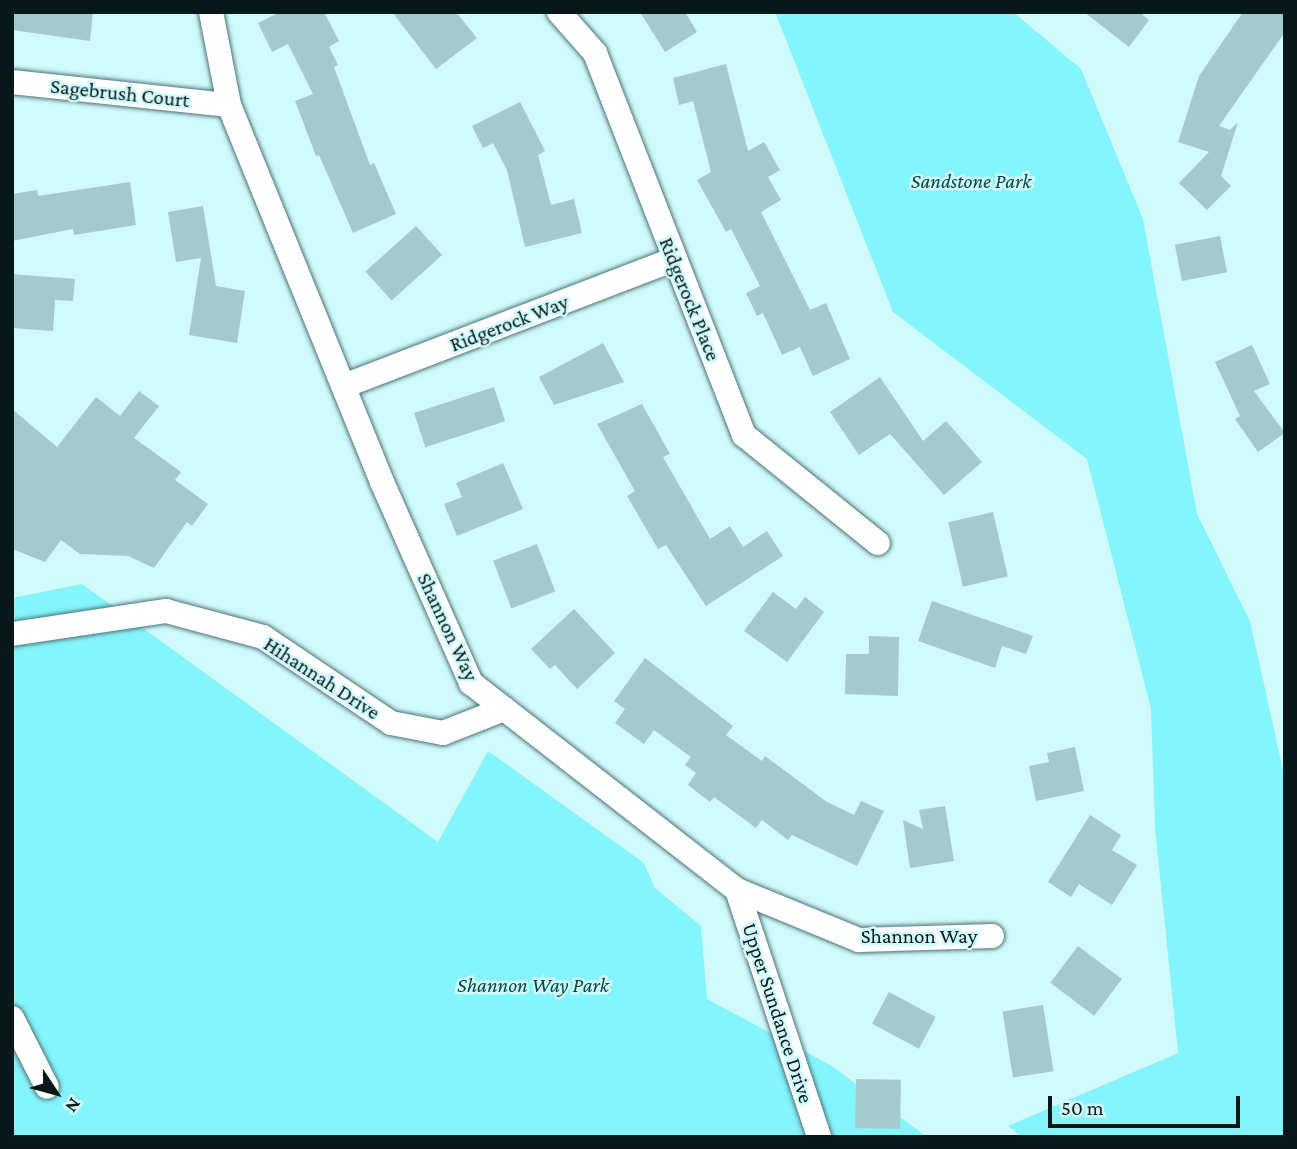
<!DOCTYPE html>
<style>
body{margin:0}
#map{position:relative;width:1297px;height:1149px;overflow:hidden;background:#d0fafc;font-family:"Crimson Pro",serif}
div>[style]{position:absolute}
.green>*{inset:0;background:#84f5fc}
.building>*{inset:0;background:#a3cbcd;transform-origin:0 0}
.roads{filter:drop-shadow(0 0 2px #4d7375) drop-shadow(0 0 2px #4d7375)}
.street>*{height:24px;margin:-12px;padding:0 12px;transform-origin:12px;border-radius:12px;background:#fff}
span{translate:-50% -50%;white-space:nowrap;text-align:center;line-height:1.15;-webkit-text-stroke:5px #d0fafc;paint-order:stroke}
.street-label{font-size:21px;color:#081718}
.park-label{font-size:21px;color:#00474b;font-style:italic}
.frame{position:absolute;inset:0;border:14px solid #081718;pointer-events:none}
.north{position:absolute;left:21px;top:1058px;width:70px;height:70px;-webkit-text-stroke:5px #d0fafc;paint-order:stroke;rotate:126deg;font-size:19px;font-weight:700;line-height:28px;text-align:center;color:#081718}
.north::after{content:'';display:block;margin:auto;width:24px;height:32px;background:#081718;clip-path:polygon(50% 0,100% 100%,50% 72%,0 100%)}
.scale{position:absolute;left:1048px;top:1096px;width:192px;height:32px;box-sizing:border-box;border:4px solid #081718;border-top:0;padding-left:9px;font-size:21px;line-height:24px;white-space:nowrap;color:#081718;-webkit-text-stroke:5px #d0fafc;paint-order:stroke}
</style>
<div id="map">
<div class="green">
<i style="clip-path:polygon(775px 12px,1013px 12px,1081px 69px,1143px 219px,1197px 514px,1250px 621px,1285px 779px,1285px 1137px,1022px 1137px,1008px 1126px,1178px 1053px,1155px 828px,1151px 709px,1087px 459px,893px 312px)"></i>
<i style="clip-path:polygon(82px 584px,438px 842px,488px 751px,644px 863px,655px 888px,701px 926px,707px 999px,832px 1066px,927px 1137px,12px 1137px,12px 598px)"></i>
</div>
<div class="building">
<i style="clip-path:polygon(12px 12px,93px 12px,90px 41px,12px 30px)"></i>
<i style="clip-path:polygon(280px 12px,324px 12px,339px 41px,329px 47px,338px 65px,334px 67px,370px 165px,374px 163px,396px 214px,353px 233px,319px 155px,316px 156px,295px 101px,313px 94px,288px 44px,272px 52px,258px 23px)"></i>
<i style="clip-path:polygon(392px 12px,456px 12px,477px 38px,436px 69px)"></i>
<i style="clip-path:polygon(640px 12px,685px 12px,697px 32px,665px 52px)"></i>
<i style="clip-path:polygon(1084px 12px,1139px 12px,1149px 20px,1129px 47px)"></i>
<i style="clip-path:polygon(1243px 12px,1285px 12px,1285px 32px,1219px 126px,1230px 130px,1238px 122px,1221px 176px,1231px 186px,1207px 210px,1179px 183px,1209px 152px,1178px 142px,1199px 76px)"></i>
<i style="clip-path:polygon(726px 64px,748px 151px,764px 142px,780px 170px,768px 177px,781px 200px,761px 212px,810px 310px,826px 303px,850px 359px,813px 376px,800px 347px,782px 355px,763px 313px,757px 316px,746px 293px,760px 286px,731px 229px,726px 232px,697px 180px,711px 172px,693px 101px,679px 105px,673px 78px)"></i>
<i style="clip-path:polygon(520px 102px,545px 151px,538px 155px,551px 205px,574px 199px,582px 233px,525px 247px,507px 170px,493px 143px,483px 148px,472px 126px)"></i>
<i style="clip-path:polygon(130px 182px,136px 225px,74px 235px,73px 229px,12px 241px,12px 194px,37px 190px,38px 196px)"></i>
<i style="clip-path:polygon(203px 206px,216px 286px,245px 291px,237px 343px,189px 335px,201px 258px,176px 262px,168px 212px)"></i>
<i style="left:416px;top:226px;width:39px;height:68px;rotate:48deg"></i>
<i style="left:1220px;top:236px;width:37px;height:46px;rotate:79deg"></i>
<i style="clip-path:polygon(12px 274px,75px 279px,73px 301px,55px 300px,53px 331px,12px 328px)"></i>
<i style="clip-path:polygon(603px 343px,624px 382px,554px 405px,539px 377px)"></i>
<i style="clip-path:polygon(1252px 345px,1270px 384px,1254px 391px,1285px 433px,1258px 452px,1235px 419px,1240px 416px,1215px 362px)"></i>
<i style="clip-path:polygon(880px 377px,923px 441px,946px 421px,982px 462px,944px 495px,890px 434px,859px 455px,830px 412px)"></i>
<i style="left:494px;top:387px;width:36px;height:84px;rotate:72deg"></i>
<i style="clip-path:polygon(139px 391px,159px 406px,134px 438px,181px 472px,175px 480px,208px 504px,192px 526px,187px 522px,154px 568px,128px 556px,80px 554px,61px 540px,45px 562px,12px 549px,12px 409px,57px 447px,96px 397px,120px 416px)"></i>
<i style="clip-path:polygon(642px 404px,670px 454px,663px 457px,710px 539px,730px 526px,743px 547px,767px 531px,783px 556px,706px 606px,666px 545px,658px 549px,627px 496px,635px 491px,597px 424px)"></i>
<i style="clip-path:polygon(503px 463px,523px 509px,457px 536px,444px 504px,462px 497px,456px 483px)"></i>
<i style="left:993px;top:512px;width:66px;height:46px;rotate:77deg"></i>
<i style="left:537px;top:544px;width:51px;height:47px;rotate:69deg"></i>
<i style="clip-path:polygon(773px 592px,796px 609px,805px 597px,824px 612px,787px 662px,744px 631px)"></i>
<i style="clip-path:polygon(932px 601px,1033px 636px,1026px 654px,1002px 646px,995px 668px,918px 641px)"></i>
<i style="clip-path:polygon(574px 609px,615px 653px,577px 689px,555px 665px,550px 669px,531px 649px)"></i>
<i style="clip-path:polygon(869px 636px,899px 637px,898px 696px,845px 694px,846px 654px,869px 654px)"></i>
<i style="clip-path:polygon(645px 658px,733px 726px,726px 735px,762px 761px,765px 756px,827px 802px,854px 815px,861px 801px,884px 811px,857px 866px,792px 835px,788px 840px,762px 820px,756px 828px,714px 797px,710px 802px,688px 785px,696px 773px,685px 765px,691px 757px,654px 730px,644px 744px,615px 723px,625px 709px,614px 701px)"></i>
<i style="clip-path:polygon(1075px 747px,1084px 791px,1036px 801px,1029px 766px,1049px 762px,1047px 753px)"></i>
<i style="clip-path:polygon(945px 806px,954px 861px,910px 868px,903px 820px,923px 829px,919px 810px)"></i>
<i style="clip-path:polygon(1090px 815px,1121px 835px,1112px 850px,1137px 865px,1112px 905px,1079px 884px,1071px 897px,1048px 882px)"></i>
<i style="left:1078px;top:946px;width:55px;height:46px;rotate:37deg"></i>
<i style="left:889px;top:992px;width:53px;height:36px;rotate:28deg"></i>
<i style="left:1043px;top:1005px;width:67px;height:41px;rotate:81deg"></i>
<i style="left:856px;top:1079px;width:45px;height:49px;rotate:1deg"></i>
</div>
<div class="roads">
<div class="street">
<i style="left:211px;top:12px;width:95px;rotate:79deg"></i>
<i style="left:229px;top:105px;width:407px;rotate:67.9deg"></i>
<i style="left:382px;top:482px;width:220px;rotate:66.1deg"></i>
<i style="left:471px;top:683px;width:337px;rotate:37.9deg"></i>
<i style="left:737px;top:890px;width:132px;rotate:22.3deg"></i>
<i style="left:859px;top:940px;width:133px;rotate:-1.7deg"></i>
<i style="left:559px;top:12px;width:55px;rotate:48.7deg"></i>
<i style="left:595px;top:53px;width:410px;rotate:68.7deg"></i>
<i style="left:744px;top:435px;width:172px;rotate:38.9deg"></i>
<i style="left:12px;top:82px;width:218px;rotate:6.1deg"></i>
<i style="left:344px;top:386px;width:352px;rotate:-21deg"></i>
<i style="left:12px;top:634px;width:156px;rotate:-8.5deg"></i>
<i style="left:166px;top:611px;width:100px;rotate:15deg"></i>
<i style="left:263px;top:637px;width:154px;rotate:33.9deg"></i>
<i style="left:391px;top:723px;width:53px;rotate:10.9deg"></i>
<i style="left:443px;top:733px;width:66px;rotate:-21.5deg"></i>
<i style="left:737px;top:890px;width:260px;rotate:71.6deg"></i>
<i style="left:12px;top:1018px;width:77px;rotate:63.1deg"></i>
</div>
</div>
<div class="street-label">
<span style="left:120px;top:93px;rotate:6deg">Sagebrush Court</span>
<span style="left:690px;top:299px;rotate:68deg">Ridgerock Place</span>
<span style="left:509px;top:323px;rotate:-21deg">Ridgerock Way</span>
<span style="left:448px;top:627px;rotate:65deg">Shannon Way</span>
<span style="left:322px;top:678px;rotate:33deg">Hihannah Drive</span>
<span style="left:919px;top:936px">Shannon Way</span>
<span style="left:778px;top:1013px;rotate:72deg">Upper Sundance Drive</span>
</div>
<div class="park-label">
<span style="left:971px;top:181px">Sandstone Park</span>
<span style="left:533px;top:985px">Shannon Way Park</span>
</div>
<div class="frame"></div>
<div class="north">N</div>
<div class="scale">50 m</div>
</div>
